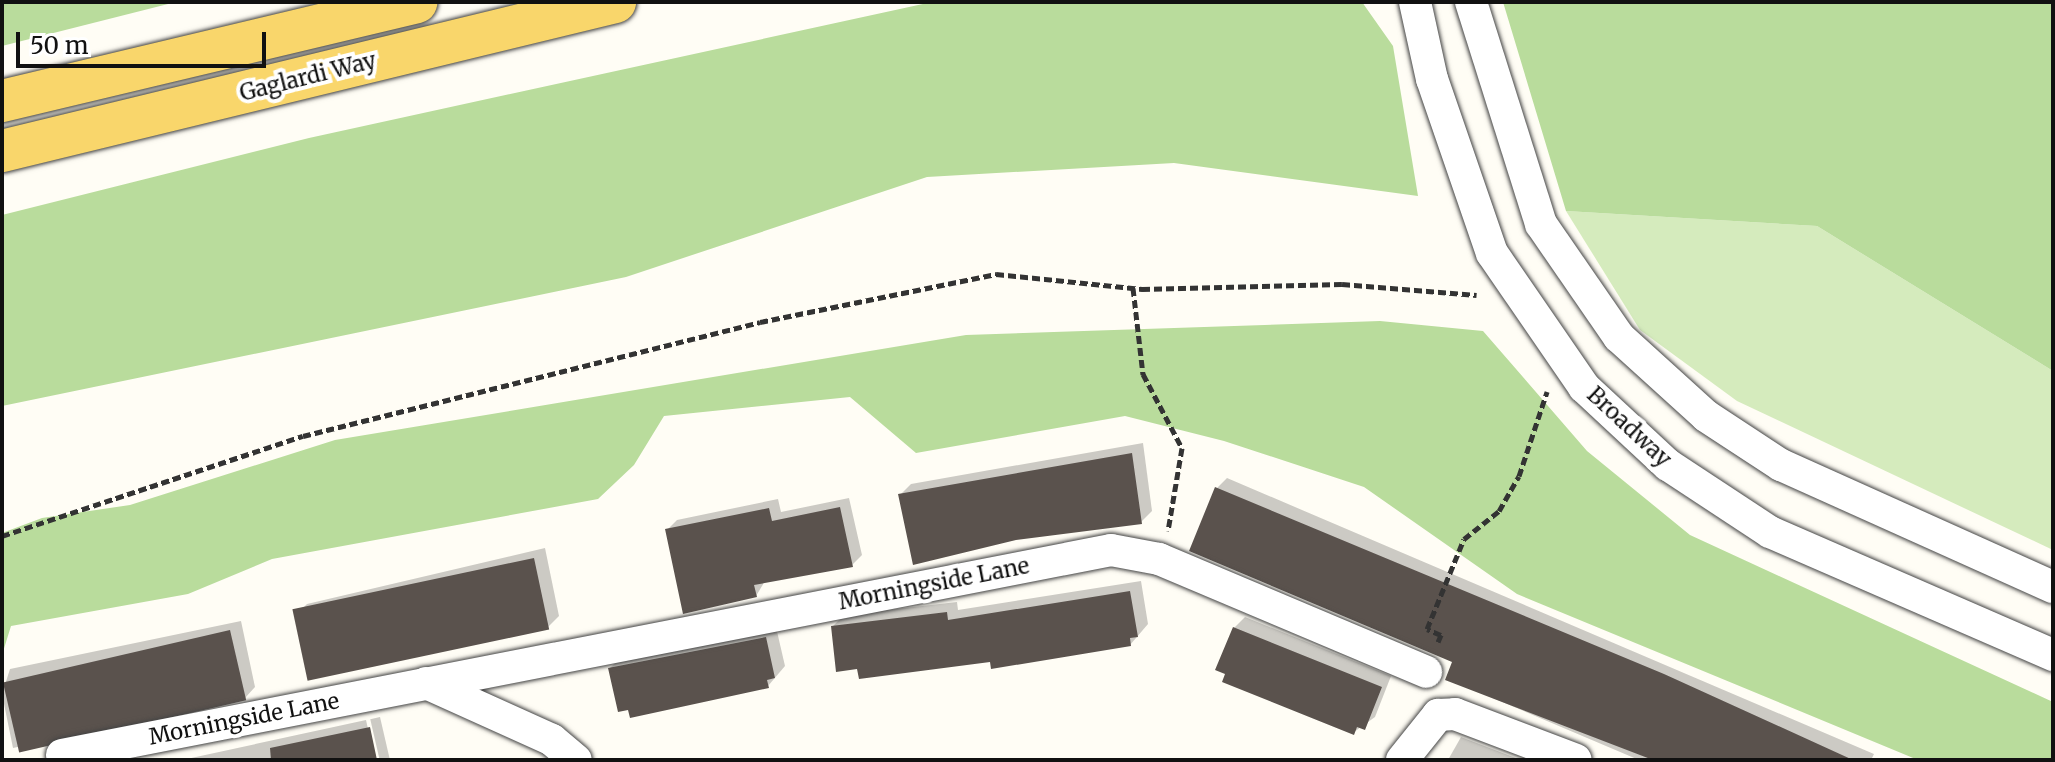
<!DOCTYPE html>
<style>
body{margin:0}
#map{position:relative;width:2055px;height:762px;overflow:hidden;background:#fffdf5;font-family:Merriweather,serif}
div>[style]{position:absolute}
.green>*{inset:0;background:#d5ebbd}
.forest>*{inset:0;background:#b9dc9c}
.shadow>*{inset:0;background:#0003;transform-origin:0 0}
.building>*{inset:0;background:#5a524d;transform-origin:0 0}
.path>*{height:5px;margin-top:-2.5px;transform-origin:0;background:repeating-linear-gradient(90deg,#333 0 8px,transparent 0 12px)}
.roads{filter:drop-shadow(0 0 2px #444) drop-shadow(0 0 2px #444)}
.minor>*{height:32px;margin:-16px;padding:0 16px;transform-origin:16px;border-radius:16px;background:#fff}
.major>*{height:42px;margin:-21px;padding:0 21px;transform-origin:21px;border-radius:21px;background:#f9d66b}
span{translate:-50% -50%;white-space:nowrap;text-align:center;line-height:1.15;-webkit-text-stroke:8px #fff;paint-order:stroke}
.street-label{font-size:22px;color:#111}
.frame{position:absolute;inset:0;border:4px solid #111;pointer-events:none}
.scale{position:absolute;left:16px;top:32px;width:250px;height:36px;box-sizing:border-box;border:4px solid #111;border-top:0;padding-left:10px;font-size:24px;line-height:28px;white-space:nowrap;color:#111;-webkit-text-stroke:6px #fff;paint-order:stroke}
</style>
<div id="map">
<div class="green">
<i style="clip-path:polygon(1566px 211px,1817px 226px,2053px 371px,2053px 550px,1737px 401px,1640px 330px)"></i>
</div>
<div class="forest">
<i style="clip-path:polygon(2px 2px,176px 2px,2px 46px)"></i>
<i style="clip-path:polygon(932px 2px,1362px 2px,1393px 46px,1418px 196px,1174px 163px,927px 177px,626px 277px,2px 406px,2px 215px,309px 138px)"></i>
<i style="clip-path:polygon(1503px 2px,2053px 2px,2053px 371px,1817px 226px,1566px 211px)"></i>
<i style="clip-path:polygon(1380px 321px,1483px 331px,1587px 451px,1690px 535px,2053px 702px,2053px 760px,1918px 760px,1517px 594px,1364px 487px,1224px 441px,1125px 416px,916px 453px,850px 397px,664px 416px,634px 465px,598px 499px,272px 559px,188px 594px,11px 626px,2px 655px,2px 533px,42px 518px,130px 505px,335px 440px,966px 335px)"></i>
</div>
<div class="shadow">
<i style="clip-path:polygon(1143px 443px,1152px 511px,1141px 522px,1016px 538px,900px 495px,911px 484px)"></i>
<i style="clip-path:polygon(1227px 478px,1874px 754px,1871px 760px,1639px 760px,1448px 679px,1455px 661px,1216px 489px)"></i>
<i style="clip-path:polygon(849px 498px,862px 555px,852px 565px,765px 581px,756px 596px,667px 530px,677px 520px,778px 499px,781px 512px)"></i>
<i style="clip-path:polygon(545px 548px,559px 616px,548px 627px,296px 615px,307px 604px)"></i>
<i style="clip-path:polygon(1141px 581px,1148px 624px,1130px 645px,859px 667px,833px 626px,844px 615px,957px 602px,958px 610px)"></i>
<i style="clip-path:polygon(1245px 617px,1391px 676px,1375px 717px,1354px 732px,1234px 628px)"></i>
<i style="clip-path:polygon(241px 621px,255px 687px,245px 698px,13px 748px,2px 694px,10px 669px)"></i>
<i style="clip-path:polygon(776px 627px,785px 666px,768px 686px,610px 668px,621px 657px)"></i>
<i style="left:380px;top:717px;width:44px;height:10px;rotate:77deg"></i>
<i style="clip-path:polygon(366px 720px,375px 760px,182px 760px)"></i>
<i style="clip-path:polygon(1461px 737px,1521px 760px,1448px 760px)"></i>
</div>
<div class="building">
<i style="clip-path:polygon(1132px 453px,1142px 524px,1016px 540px,913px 565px,898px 494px)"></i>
<i style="clip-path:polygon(1215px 487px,1664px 674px,1853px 760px,1653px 760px,1445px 680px,1452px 662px,1189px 551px)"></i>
<i style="clip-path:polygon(840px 507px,853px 567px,754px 585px,757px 597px,683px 614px,665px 529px,769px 508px,772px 521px)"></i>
<i style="left:534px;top:558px;width:73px;height:247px;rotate:78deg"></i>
<i style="clip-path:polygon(1130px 591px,1138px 637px,1130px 638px,1131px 646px,991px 669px,990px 662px,859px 679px,857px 669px,836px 672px,831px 626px,947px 612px,948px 620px)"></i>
<i style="clip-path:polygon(1233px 627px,1382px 687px,1365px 730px,1357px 727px,1354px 735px,1222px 682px,1225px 674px,1215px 670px)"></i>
<i style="left:230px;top:630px;width:72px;height:233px;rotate:77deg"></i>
<i style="clip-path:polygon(766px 637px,775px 678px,767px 680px,769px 688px,630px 718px,628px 710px,618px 712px,608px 668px)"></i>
<i style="clip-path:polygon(370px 727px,377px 760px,271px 760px,270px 748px)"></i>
</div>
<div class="path">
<i style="left:1133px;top:288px;width:87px;rotate:83.4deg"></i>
<i style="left:1143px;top:374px;width:84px;rotate:62.2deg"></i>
<i style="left:1182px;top:448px;width:84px;rotate:99.6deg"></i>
<i style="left:2px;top:536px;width:317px;rotate:-18.4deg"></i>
<i style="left:303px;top:436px;width:471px;rotate:-14deg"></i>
<i style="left:760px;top:322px;width:241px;rotate:-11.5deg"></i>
<i style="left:996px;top:274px;width:147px;rotate:5.9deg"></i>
<i style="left:1142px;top:289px;width:200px;rotate:-1.4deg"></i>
<i style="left:1342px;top:284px;width:135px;rotate:4.7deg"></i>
<i style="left:1438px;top:642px;width:8px;rotate:-67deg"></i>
<i style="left:1441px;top:635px;width:15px;rotate:-157deg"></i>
<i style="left:1427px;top:629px;width:97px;rotate:-67.7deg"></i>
<i style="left:1464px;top:539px;width:45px;rotate:-38.7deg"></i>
<i style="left:1499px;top:511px;width:40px;rotate:-60.3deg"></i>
<i style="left:1519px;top:476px;width:89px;rotate:-71.6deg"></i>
</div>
<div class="roads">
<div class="minor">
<i style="left:1415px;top:2px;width:79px;rotate:77.6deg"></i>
<i style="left:1432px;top:79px;width:184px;rotate:71deg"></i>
<i style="left:1492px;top:253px;width:163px;rotate:55.5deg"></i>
<i style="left:1584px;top:387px;width:115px;rotate:42.9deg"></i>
<i style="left:1668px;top:465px;width:122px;rotate:33.3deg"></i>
<i style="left:1770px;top:532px;width:309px;rotate:23.5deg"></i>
<i style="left:1471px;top:2px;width:233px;rotate:72.5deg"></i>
<i style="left:1541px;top:224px;width:137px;rotate:55.4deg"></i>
<i style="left:1619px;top:337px;width:118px;rotate:42.2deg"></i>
<i style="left:1706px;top:416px;width:90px;rotate:33.2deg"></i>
<i style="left:1781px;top:465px;width:298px;rotate:24.2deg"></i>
<i style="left:426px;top:683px;width:138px;rotate:24.3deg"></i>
<i style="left:552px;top:740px;width:31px;rotate:40deg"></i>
<i style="left:62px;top:755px;width:1069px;rotate:-11.06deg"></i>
<i style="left:1111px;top:550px;width:49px;rotate:10.6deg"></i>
<i style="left:1159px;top:559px;width:290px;rotate:22.9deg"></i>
<i style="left:1402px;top:760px;width:58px;rotate:-51.3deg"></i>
<i style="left:1438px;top:715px;width:17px;rotate:-3deg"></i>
<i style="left:1455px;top:714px;width:129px;rotate:20.8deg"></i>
</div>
<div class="major">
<i style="left:2px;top:101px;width:426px;rotate:-13.4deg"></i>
<i style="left:2px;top:151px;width:631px;rotate:-13.66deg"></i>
</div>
</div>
<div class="street-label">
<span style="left:308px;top:77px;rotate:-14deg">Gaglardi Way</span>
<span style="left:1629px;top:427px;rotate:43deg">Broadway</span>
<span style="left:934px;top:584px;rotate:-11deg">Morningside Lane</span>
<span style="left:244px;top:719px;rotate:-11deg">Morningside Lane</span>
</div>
<div class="frame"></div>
<div class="scale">50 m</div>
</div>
